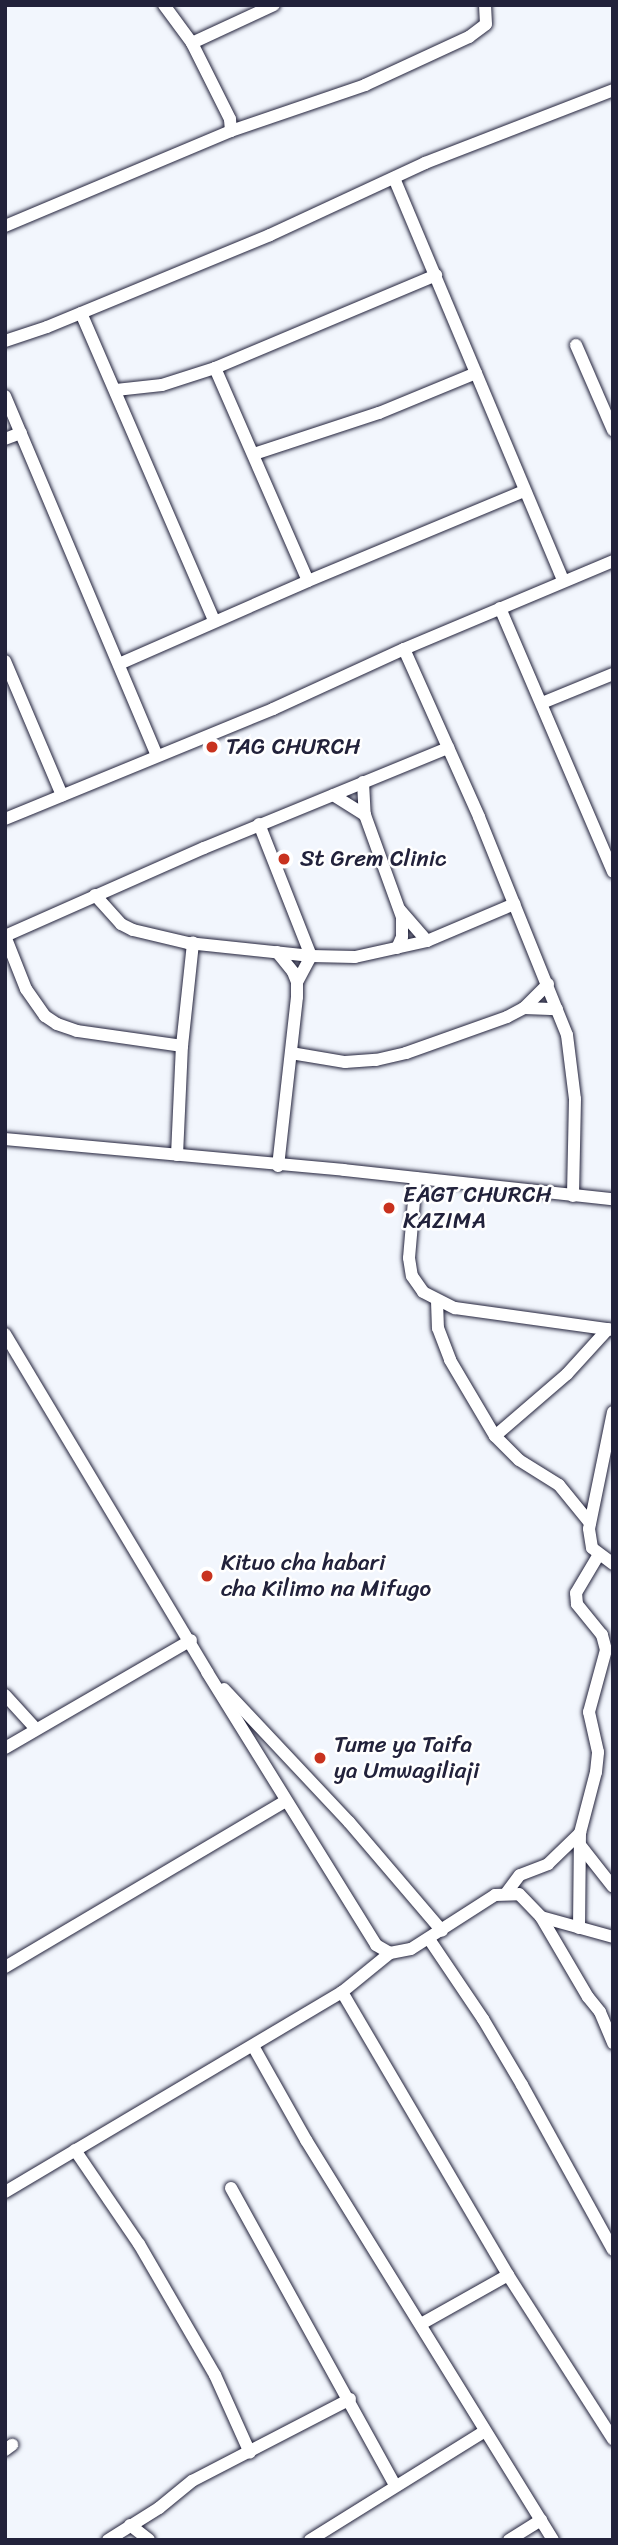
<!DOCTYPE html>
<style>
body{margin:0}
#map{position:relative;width:618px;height:2545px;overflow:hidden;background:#f2f6fd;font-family:Sriracha,sans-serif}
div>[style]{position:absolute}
.roads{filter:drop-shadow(0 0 2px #22223b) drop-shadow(0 0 2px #22223b)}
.minor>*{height:12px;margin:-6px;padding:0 6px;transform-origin:6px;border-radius:6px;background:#fff}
.dots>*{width:19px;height:19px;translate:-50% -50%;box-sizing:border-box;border:4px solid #fff;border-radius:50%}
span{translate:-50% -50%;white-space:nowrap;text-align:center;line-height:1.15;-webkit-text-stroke:5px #fff;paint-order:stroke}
.poi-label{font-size:23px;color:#22223b}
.left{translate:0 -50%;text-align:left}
.frame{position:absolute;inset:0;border:7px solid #22223b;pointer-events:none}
</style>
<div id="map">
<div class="roads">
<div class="minor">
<i style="left:192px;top:43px;width:90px;rotate:-24.9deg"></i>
<i style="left:231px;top:131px;width:142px;rotate:-18.9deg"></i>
<i style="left:365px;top:85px;width:115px;rotate:-24.8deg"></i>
<i style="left:469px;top:37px;width:21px;rotate:-37deg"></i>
<i style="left:486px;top:24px;width:19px;rotate:-93deg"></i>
<i style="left:394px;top:178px;width:437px;rotate:67.2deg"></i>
<i style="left:5px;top:226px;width:245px;rotate:-22.8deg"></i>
<i style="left:231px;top:131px;width:12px;rotate:-95deg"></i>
<i style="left:230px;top:119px;width:85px;rotate:-116.6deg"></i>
<i style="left:192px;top:43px;width:47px;rotate:-126.4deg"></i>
<i style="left:81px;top:313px;width:335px;rotate:66.6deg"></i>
<i style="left:5px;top:341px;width:44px;rotate:-18.4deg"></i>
<i style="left:47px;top:327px;width:241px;rotate:-22.4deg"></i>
<i style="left:270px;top:235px;width:171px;rotate:-24.9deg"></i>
<i style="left:425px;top:163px;width:202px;rotate:-21.2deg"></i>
<i style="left:576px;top:345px;width:93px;rotate:66.5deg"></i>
<i style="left:215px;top:368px;width:232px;rotate:66.4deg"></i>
<i style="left:116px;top:390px;width:46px;rotate:-6.2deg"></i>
<i style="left:162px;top:385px;width:56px;rotate:-17.8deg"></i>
<i style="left:215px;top:368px;width:240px;rotate:-22.8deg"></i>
<i style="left:5px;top:396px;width:390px;rotate:67.1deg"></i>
<i style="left:5px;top:439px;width:17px;rotate:-21deg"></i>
<i style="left:254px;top:454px;width:132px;rotate:-18.2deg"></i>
<i style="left:379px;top:413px;width:105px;rotate:-22.4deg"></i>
<i style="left:500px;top:608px;width:287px;rotate:66.8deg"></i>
<i style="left:404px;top:649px;width:184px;rotate:65.9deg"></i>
<i style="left:479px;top:817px;width:235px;rotate:68deg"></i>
<i style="left:567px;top:1035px;width:64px;rotate:82.9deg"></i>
<i style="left:575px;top:1099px;width:97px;rotate:91.2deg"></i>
<i style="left:5px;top:661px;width:146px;rotate:67deg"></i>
<i style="left:119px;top:664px;width:206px;rotate:-23.7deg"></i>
<i style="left:308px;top:581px;width:234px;rotate:-22.6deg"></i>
<i style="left:542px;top:703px;width:77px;rotate:-22.2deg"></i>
<i style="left:363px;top:782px;width:33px;rotate:87deg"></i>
<i style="left:365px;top:815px;width:109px;rotate:70.1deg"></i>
<i style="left:402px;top:917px;width:20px;rotate:90deg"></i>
<i style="left:402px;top:937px;width:12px;rotate:114deg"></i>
<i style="left:333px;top:795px;width:38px;rotate:32deg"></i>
<i style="left:5px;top:819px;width:290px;rotate:-22.3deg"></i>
<i style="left:273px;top:709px;width:144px;rotate:-24.6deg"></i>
<i style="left:404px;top:649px;width:227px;rotate:-22.8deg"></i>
<i style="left:259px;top:824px;width:142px;rotate:68.5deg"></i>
<i style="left:311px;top:956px;width:30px;rotate:118deg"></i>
<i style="left:95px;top:895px;width:39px;rotate:48deg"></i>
<i style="left:121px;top:924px;width:13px;rotate:27deg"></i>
<i style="left:133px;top:930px;width:57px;rotate:13.3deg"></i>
<i style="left:188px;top:943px;width:124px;rotate:6deg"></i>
<i style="left:311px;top:956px;width:44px;rotate:1.3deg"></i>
<i style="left:355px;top:957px;width:74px;rotate:-12.5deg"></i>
<i style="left:427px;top:941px;width:95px;rotate:-23deg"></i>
<i style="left:400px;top:910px;width:41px;rotate:48.9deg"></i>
<i style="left:5px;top:936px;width:218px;rotate:-23.9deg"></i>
<i style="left:204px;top:848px;width:264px;rotate:-22.3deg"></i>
<i style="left:5px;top:936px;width:57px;rotate:68.4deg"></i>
<i style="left:26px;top:989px;width:33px;rotate:55deg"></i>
<i style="left:45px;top:1016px;width:14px;rotate:34deg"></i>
<i style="left:57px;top:1024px;width:21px;rotate:19deg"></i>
<i style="left:77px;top:1031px;width:106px;rotate:8.1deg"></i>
<i style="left:277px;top:952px;width:26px;rotate:51deg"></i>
<i style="left:293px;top:972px;width:11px;rotate:68deg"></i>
<i style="left:297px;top:982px;width:15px;rotate:90deg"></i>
<i style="left:297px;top:997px;width:170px;rotate:96.4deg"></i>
<i style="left:524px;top:1008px;width:33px;rotate:2deg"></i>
<i style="left:291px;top:1053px;width:55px;rotate:9.5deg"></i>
<i style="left:345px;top:1062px;width:31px;rotate:-4deg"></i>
<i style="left:376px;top:1060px;width:31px;rotate:-13deg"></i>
<i style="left:406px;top:1053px;width:107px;rotate:-19.6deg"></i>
<i style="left:507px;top:1017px;width:19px;rotate:-28deg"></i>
<i style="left:524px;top:1008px;width:34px;rotate:-45deg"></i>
<i style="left:5px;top:1139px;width:340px;rotate:5.2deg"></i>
<i style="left:344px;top:1170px;width:271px;rotate:6.2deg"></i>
<i style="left:177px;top:1155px;width:109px;rotate:-87.4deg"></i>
<i style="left:182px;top:1046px;width:104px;rotate:-83.9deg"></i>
<i style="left:416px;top:1178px;width:80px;rotate:95deg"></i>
<i style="left:409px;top:1258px;width:18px;rotate:81deg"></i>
<i style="left:412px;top:1276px;width:19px;rotate:55deg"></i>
<i style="left:423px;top:1292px;width:36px;rotate:27deg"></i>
<i style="left:455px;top:1308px;width:160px;rotate:7.9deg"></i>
<i style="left:437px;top:1301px;width:27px;rotate:88deg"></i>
<i style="left:438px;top:1328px;width:34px;rotate:69deg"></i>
<i style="left:450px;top:1360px;width:88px;rotate:59.4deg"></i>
<i style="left:495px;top:1436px;width:34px;rotate:45deg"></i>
<i style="left:519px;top:1460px;width:47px;rotate:32deg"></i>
<i style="left:559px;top:1485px;width:49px;rotate:50.8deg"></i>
<i style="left:5px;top:1334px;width:394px;rotate:59.1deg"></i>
<i style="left:207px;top:1672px;width:321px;rotate:58.2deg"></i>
<i style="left:376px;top:1945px;width:16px;rotate:30deg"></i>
<i style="left:390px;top:1953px;width:21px;rotate:-11deg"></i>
<i style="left:411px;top:1949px;width:100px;rotate:-32.7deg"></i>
<i style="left:495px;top:1895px;width:24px;rotate:-2deg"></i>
<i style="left:519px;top:1894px;width:32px;rotate:46deg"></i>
<i style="left:541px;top:1917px;width:93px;rotate:59.6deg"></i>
<i style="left:588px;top:1997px;width:19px;rotate:51deg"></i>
<i style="left:600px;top:2012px;width:34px;rotate:67deg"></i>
<i style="left:613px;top:1412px;width:119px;rotate:101.6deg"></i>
<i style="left:589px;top:1529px;width:19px;rotate:81deg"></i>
<i style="left:592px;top:1548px;width:26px;rotate:37deg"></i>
<i style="left:495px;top:1436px;width:95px;rotate:-40.7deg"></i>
<i style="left:567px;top:1374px;width:61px;rotate:-47.7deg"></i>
<i style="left:224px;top:1689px;width:183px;rotate:46.8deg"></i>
<i style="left:349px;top:1822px;width:143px;rotate:49.5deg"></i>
<i style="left:5px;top:1695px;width:46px;rotate:47.6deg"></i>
<i style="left:5px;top:1748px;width:215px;rotate:-30.1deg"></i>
<i style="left:580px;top:1845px;width:53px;rotate:51.8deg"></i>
<i style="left:507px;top:1892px;width:21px;rotate:-53deg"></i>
<i style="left:520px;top:1875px;width:30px;rotate:-21deg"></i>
<i style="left:548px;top:1864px;width:45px;rotate:-44.1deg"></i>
<i style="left:541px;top:1917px;width:75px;rotate:15.5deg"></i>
<i style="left:579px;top:1928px;width:95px;rotate:-89.4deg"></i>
<i style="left:580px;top:1833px;width:63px;rotate:-75.3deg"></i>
<i style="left:596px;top:1772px;width:20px;rotate:-84deg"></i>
<i style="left:598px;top:1752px;width:41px;rotate:-102.7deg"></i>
<i style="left:589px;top:1712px;width:64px;rotate:-74.7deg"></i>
<i style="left:606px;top:1650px;width:16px;rotate:-105deg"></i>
<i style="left:602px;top:1635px;width:40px;rotate:-129deg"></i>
<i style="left:577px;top:1604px;width:11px;rotate:-95deg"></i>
<i style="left:576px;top:1593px;width:43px;rotate:-59.3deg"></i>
<i style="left:429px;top:1939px;width:97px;rotate:56deg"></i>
<i style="left:483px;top:2019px;width:77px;rotate:59.4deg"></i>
<i style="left:522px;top:2085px;width:188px;rotate:61.1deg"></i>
<i style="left:5px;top:1967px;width:326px;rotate:-30.6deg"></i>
<i style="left:342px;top:1992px;width:328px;rotate:59.6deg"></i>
<i style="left:508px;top:2275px;width:195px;rotate:57.4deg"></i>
<i style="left:253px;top:2046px;width:108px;rotate:60.6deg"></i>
<i style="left:306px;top:2140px;width:470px;rotate:58.3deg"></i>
<i style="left:75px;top:2150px;width:114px;rotate:55.8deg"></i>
<i style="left:139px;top:2244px;width:151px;rotate:59.9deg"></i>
<i style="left:215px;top:2375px;width:85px;rotate:65.8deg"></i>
<i style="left:231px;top:2188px;width:339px;rotate:61.1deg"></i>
<i style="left:5px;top:2192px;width:392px;rotate:-30.7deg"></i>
<i style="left:342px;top:1992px;width:62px;rotate:-39.1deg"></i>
<i style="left:421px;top:2324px;width:100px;rotate:-29.4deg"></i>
<i style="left:5px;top:2450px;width:9px;rotate:-36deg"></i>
<i style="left:130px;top:2525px;width:24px;rotate:38deg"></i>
<i style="left:108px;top:2540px;width:60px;rotate:-32.1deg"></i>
<i style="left:159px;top:2508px;width:43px;rotate:-39.3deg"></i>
<i style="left:192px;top:2481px;width:178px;rotate:-27.4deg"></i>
<i style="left:310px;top:2540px;width:206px;rotate:-31.9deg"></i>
<i style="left:509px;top:2540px;width:38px;rotate:-32deg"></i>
</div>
</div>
<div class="dots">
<i style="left:212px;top:747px;background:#c8321e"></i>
<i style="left:284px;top:859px;background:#c8321e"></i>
<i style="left:389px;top:1208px;background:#c8321e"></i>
<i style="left:207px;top:1576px;background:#c8321e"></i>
<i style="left:320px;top:1758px;background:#c8321e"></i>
</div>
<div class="poi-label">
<span class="left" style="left:226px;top:747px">TAG CHURCH</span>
<span class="left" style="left:300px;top:859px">St Grem Clinic</span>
<span class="left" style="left:403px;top:1208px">EAGT CHURCH<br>KAZIMA</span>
<span class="left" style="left:221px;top:1576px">Kituo cha habari<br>cha Kilimo na Mifugo</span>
<span class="left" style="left:334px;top:1758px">Tume ya Taifa<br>ya Umwagiliaji</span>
</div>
<div class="frame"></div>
</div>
